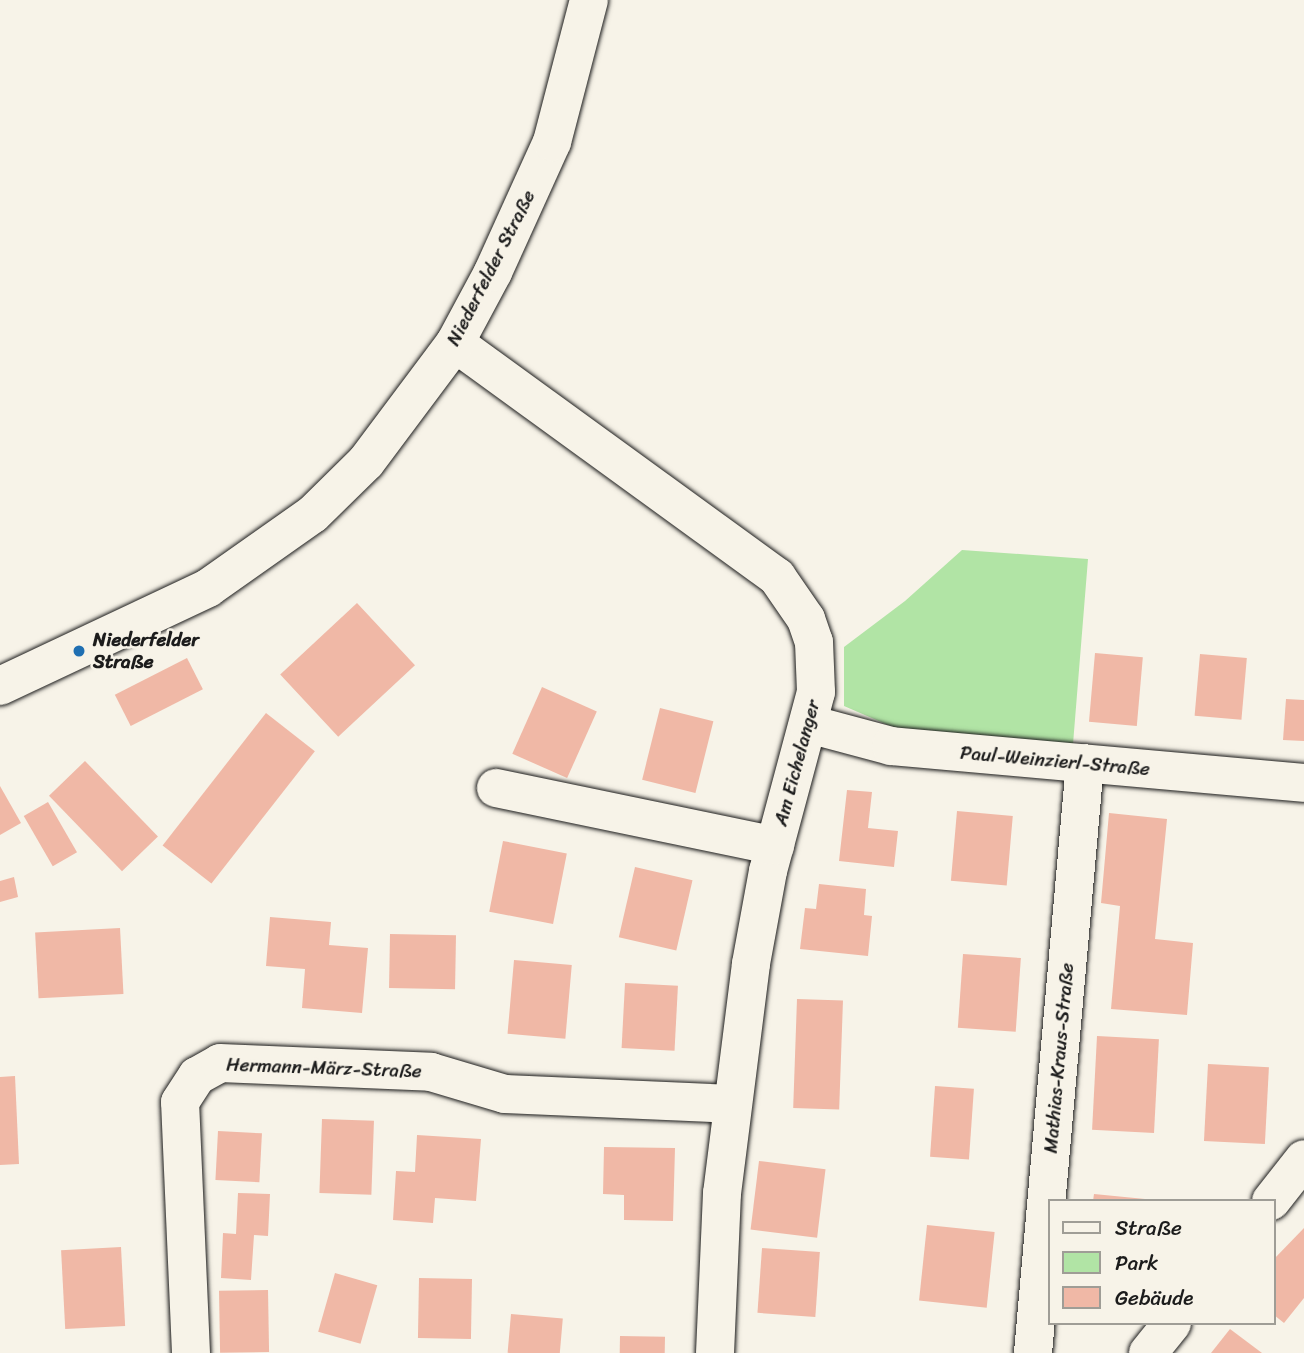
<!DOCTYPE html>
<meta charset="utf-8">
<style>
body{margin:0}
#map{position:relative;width:1304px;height:1353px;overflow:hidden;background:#f7f3e8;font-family:Sriracha,sans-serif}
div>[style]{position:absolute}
.green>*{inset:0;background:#b1e4a5}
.building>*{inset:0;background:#f0b8a6;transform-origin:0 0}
.roads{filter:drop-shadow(0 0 2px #1c1c1c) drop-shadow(0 0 2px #1c1c1c)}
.minor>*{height:38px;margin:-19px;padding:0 19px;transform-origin:19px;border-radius:19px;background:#f7f3e8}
.dots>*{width:19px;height:19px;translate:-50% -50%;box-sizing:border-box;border:4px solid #f7f3e8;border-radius:50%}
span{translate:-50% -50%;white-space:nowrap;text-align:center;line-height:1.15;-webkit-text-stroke:5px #f7f3e8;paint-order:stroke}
.street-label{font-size:19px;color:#1c1c1c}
.poi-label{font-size:19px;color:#1c1c1c;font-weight:700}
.left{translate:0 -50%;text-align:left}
.legend{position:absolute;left:1048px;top:1199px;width:228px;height:126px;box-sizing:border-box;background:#f7f3e8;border:2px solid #9f9d96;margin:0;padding:9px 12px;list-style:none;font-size:21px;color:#1c1c1c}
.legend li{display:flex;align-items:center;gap:14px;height:35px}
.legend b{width:35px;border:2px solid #9f9d96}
</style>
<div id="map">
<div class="green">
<i style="clip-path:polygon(962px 550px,1088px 559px,1073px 744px,895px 728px,844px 706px,844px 647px,905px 601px)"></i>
</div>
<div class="building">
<i style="left:357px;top:603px;width:85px;height:105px;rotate:47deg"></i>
<i style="left:1095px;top:653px;width:48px;height:69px;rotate:5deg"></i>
<i style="left:1200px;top:654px;width:47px;height:62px;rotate:5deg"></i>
<i style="left:187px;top:658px;width:35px;height:81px;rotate:63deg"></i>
<i style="left:542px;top:687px;width:60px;height:73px;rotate:24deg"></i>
<i style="clip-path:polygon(1286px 699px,1304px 700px,1304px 741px,1283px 740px)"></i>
<i style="left:660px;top:708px;width:55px;height:74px;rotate:14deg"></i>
<i style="left:266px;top:713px;width:62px;height:168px;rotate:38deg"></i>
<i style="left:85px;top:761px;width:105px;height:50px;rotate:46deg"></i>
<i style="clip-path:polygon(0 786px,21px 823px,0 835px)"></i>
<i style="clip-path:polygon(847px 790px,872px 792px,868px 828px,898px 831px,894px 867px,839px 861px)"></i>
<i style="left:48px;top:802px;width:58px;height:28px;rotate:60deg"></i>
<i style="left:957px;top:811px;width:56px;height:70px;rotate:5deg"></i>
<i style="clip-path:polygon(1109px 813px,1167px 819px,1155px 939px,1193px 943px,1187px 1015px,1111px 1009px,1120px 906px,1101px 903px)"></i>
<i style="left:503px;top:841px;width:65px;height:72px;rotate:11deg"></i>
<i style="left:635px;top:867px;width:59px;height:72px;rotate:13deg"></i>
<i style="clip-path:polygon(14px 877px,18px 897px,0 902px,0 881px)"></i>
<i style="clip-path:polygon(819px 884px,866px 889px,864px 915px,872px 916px,868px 956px,800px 949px,805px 908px,816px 909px)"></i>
<i style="clip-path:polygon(270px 917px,331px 922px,329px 945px,368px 948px,362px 1013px,302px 1008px,305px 969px,266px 966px)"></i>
<i style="left:120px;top:928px;width:66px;height:85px;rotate:87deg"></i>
<i style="left:390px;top:934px;width:66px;height:54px;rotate:1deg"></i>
<i style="left:963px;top:954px;width:58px;height:74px;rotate:4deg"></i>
<i style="left:514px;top:960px;width:58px;height:74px;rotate:5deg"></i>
<i style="left:625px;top:983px;width:53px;height:65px;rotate:3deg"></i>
<i style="left:797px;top:999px;width:46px;height:109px;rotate:2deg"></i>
<i style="left:1097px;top:1036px;width:62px;height:94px;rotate:3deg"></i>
<i style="left:1208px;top:1064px;width:61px;height:77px;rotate:3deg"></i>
<i style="clip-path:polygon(15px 1076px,19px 1164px,0 1165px,0 1077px)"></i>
<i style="left:935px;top:1086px;width:39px;height:71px;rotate:4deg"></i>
<i style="left:322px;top:1119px;width:52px;height:74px;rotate:2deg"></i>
<i style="left:218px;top:1131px;width:44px;height:49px;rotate:3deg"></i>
<i style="clip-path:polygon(417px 1135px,481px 1139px,476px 1201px,435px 1198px,433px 1223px,393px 1220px,396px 1171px,415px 1172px)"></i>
<i style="clip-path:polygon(604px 1147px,675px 1148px,673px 1221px,624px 1220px,624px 1195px,603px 1194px)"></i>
<i style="left:759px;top:1161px;width:67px;height:69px;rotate:7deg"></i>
<i style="clip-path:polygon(238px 1193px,270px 1194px,268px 1236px,254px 1235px,251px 1280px,221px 1278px,223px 1233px,236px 1234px)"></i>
<i style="clip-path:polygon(1094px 1194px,1145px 1199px,1145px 1201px,1093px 1201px)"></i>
<i style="left:927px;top:1225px;width:68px;height:76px;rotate:6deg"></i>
<i style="clip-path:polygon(1304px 1228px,1304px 1298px,1284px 1323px,1274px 1315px,1274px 1259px)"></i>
<i style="left:121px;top:1247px;width:79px;height:60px;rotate:87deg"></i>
<i style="left:762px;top:1248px;width:58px;height:65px;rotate:4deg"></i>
<i style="left:335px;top:1273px;width:44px;height:61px;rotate:16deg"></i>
<i style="left:419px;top:1278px;width:53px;height:60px;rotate:1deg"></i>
<i style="left:268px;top:1290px;width:62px;height:49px;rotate:89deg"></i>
<i style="left:511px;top:1314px;width:52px;height:39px;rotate:5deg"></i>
<i style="clip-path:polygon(1230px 1329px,1262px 1353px,1211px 1353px)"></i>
<i style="left:620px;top:1336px;width:45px;height:17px;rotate:1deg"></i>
</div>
<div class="roads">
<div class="minor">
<i style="left:455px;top:343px;width:398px;rotate:36deg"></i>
<i style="left:777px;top:577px;width:51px;rotate:55.4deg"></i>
<i style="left:806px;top:619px;width:24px;rotate:71deg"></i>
<i style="left:814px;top:642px;width:50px;rotate:87.7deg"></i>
<i style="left:816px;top:692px;width:185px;rotate:105deg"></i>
<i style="left:768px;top:871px;width:95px;rotate:100.4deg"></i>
<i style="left:751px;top:964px;width:231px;rotate:97.2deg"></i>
<i style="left:722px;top:1193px;width:160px;rotate:92.5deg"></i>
<i style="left:0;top:686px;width:230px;rotate:-25.2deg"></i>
<i style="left:208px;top:588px;width:128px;rotate:-35.2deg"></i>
<i style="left:313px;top:514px;width:74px;rotate:-44.5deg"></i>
<i style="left:366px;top:462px;width:149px;rotate:-53.2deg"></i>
<i style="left:455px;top:343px;width:81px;rotate:-61.8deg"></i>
<i style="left:493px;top:272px;width:143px;rotate:-65.6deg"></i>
<i style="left:552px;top:142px;width:147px;rotate:-75.4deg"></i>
<i style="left:809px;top:724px;width:85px;rotate:15deg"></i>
<i style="left:891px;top:746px;width:415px;rotate:5.1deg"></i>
<i style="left:496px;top:788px;width:285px;rotate:11.7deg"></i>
<i style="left:1271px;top:1201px;width:53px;rotate:-51.8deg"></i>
<i style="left:191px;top:1353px;width:251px;rotate:-92.5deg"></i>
<i style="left:180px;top:1102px;width:31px;rotate:-57deg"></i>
<i style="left:197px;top:1076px;width:26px;rotate:-29deg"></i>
<i style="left:220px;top:1063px;width:211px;rotate:2.4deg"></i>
<i style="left:431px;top:1072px;width:77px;rotate:16.6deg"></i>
<i style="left:505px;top:1094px;width:227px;rotate:2.5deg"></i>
<i style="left:1033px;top:1353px;width:592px;rotate:-84.96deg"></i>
<i style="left:1148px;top:1353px;width:38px;rotate:-51deg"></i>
</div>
</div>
<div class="dots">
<i style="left:79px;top:651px;background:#1f6fb2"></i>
</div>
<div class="street-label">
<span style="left:491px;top:268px;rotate:-63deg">Niederfelder Straße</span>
<span style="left:1055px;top:761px;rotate:5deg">Paul-Weinzierl-Straße</span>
<span style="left:797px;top:763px;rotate:-75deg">Am Eichelanger</span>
<span style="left:1059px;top:1058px;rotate:-85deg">Mathias-Kraus-Straße</span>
<span style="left:324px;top:1068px;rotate:2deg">Hermann-März-Straße</span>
</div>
<div class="poi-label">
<span class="left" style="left:93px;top:651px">Niederfelder<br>Straße</span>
</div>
<ul class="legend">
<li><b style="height:9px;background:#f7f3e8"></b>Straße</li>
<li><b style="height:19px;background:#b1e4a5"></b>Park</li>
<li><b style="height:19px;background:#f0b8a6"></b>Gebäude</li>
</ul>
</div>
